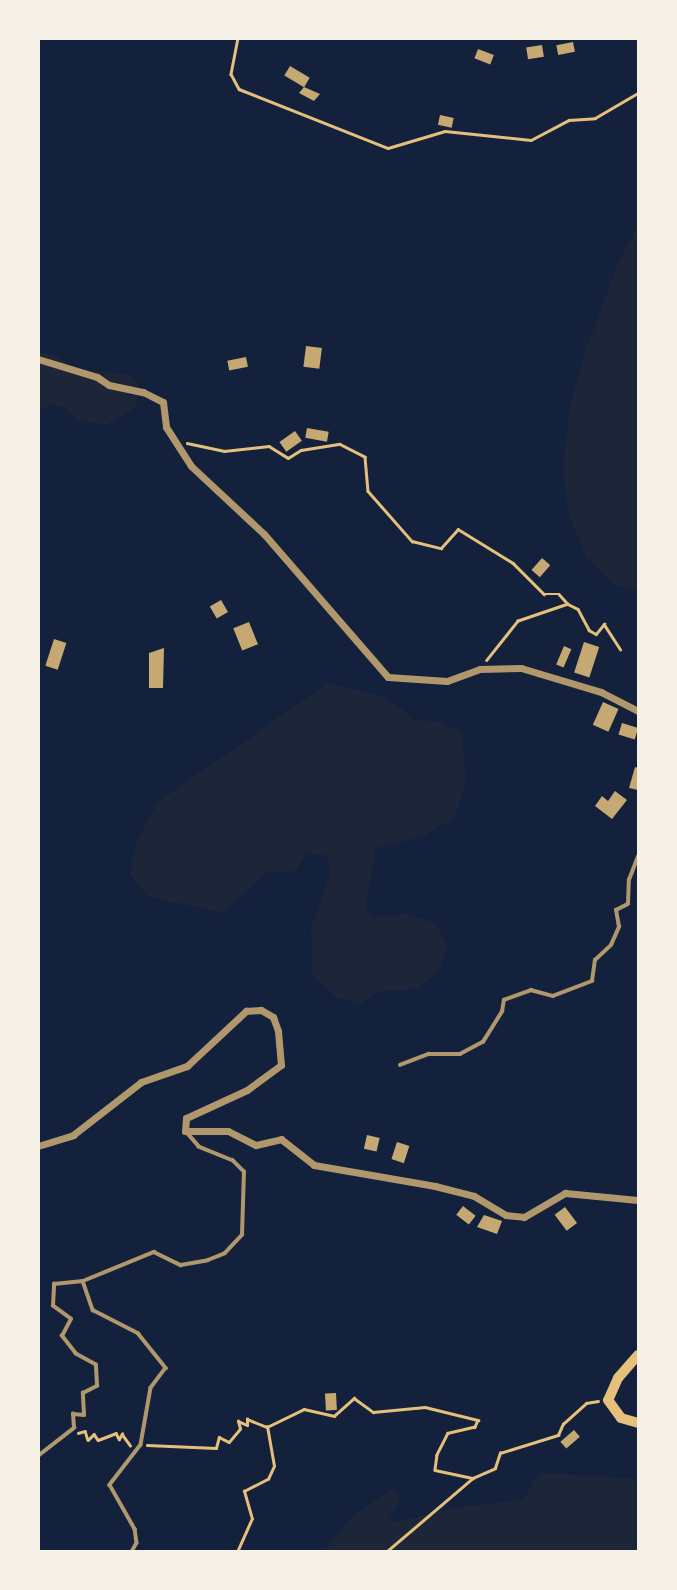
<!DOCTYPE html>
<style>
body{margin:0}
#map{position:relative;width:677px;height:1590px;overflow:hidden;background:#14213d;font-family:"Nunito Sans",sans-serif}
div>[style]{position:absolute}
.green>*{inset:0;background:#1d2539}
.building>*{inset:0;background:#c6a872;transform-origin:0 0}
.path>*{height:2.5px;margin:-1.25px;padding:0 1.25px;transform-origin:1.25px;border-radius:1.25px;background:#e5c07b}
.service>*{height:3.5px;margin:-1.75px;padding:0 1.75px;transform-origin:1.75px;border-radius:1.75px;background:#b1986c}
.minor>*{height:7px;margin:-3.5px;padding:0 3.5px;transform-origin:3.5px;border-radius:3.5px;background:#b1986c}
.secondary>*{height:10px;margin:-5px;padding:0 5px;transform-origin:5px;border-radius:5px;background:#e5c07b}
span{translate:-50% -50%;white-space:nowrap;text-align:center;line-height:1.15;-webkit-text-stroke:7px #f6f1e7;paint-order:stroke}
.frame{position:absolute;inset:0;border:40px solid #f6f1e7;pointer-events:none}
</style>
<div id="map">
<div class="green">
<i style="clip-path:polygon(638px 224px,638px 590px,634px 591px,613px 584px,586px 557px,568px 512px,563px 467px,570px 406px,584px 355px,618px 263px)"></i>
<i style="clip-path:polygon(39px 352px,59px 357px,73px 368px,127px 375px,136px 380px,140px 390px,135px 407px,106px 425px,77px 420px,65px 407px,51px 404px,39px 411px)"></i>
<i style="clip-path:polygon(328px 683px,386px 697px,413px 719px,439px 722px,462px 733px,466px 780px,455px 817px,424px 836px,376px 848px,365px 908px,373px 917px,409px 914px,436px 924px,447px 944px,439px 971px,418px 988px,379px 992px,360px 1004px,338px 998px,312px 975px,311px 927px,331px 872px,326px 855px,307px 852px,296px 871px,265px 873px,224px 913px,147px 896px,130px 874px,136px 842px,158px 802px)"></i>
<i style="clip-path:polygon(543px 1473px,638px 1479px,638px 1551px,323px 1552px,353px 1515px,393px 1489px,400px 1499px,389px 1521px,393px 1523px,452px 1508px,524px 1500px,534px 1478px)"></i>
</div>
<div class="building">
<i style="left:573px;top:42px;width:10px;height:17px;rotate:79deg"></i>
<i style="left:542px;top:45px;width:12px;height:16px;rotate:81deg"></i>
<i style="left:478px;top:49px;width:17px;height:10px;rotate:21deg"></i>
<i style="left:290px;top:66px;width:23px;height:11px;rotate:31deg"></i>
<i style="clip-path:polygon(304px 87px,320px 94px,314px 101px,299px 93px)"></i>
<i style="left:440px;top:115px;width:14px;height:10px;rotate:12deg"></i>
<i style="left:306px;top:346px;width:16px;height:21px;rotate:7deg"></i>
<i style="left:246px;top:357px;width:10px;height:19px;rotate:79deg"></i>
<i style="left:307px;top:428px;width:22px;height:10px;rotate:10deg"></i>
<i style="left:295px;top:431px;width:12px;height:19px;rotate:55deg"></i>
<i style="left:542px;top:558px;width:11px;height:16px;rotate:41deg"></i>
<i style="left:221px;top:600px;width:14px;height:13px;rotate:60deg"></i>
<i style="left:249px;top:622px;width:24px;height:17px;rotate:68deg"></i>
<i style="left:54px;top:639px;width:13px;height:28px;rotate:18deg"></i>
<i style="left:584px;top:642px;width:16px;height:32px;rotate:18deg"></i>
<i style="left:564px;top:646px;width:8px;height:20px;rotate:23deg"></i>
<i style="clip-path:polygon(164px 648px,163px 688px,149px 688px,149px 653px)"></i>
<i style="left:603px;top:702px;width:17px;height:25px;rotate:24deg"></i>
<i style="left:622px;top:723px;width:17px;height:12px;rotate:17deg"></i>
<i style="clip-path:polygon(635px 767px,638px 768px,638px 790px,629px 788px)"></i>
<i style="clip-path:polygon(615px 791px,627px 800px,612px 819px,595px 806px,602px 796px,608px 801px)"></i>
<i style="left:367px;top:1135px;width:13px;height:14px;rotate:13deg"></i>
<i style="left:397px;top:1142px;width:13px;height:18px;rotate:18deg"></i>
<i style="left:463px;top:1206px;width:16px;height:11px;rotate:38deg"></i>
<i style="left:565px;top:1207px;width:20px;height:13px;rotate:53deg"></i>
<i style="clip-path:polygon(484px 1215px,502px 1221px,497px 1234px,477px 1227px)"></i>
<i style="left:336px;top:1393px;width:17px;height:11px;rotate:87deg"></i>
<i style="left:574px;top:1430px;width:9px;height:18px;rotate:49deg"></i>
</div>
<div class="path">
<i style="left:238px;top:38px;width:37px;rotate:101deg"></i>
<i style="left:231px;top:74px;width:17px;rotate:62deg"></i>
<i style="left:239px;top:89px;width:160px;rotate:21.6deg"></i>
<i style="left:388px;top:148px;width:59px;rotate:-16.6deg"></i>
<i style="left:445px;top:131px;width:86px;rotate:6deg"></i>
<i style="left:531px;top:140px;width:43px;rotate:-27.8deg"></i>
<i style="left:569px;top:120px;width:26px;rotate:-4deg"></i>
<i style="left:595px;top:118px;width:50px;rotate:-30.2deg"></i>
<i style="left:187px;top:443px;width:38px;rotate:12deg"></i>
<i style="left:224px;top:451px;width:45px;rotate:-6.3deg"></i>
<i style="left:269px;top:446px;width:22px;rotate:32deg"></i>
<i style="left:288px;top:458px;width:15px;rotate:-32deg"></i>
<i style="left:301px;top:450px;width:39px;rotate:-9deg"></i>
<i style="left:340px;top:444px;width:28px;rotate:27deg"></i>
<i style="left:365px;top:457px;width:34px;rotate:85deg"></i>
<i style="left:368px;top:491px;width:67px;rotate:48.7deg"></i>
<i style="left:412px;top:541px;width:30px;rotate:14deg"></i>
<i style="left:441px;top:548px;width:25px;rotate:-48deg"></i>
<i style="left:458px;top:529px;width:65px;rotate:31.7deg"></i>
<i style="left:513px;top:563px;width:44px;rotate:45deg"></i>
<i style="left:544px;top:594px;width:15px"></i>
<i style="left:559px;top:594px;width:13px;rotate:48deg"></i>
<i style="left:568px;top:604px;width:53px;rotate:161.2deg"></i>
<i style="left:518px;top:621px;width:50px;rotate:128.5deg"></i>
<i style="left:568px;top:604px;width:11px;rotate:27deg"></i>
<i style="left:578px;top:609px;width:24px;rotate:62deg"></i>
<i style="left:589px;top:630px;width:8px;rotate:30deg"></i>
<i style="left:596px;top:634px;width:13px;rotate:-51deg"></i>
<i style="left:604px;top:624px;width:30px;rotate:57deg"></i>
<i style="left:78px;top:1433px;width:7px;rotate:-16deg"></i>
<i style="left:85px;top:1431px;width:9px;rotate:72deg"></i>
<i style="left:88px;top:1440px;width:8px;rotate:-45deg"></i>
<i style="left:94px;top:1434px;width:7px;rotate:56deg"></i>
<i style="left:98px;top:1440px;width:19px;rotate:-21deg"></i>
<i style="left:116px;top:1433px;width:7px;rotate:63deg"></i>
<i style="left:119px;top:1439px;width:6px;rotate:-59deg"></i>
<i style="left:122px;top:1434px;width:14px;rotate:54deg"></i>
<i style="left:147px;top:1445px;width:69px;rotate:2.5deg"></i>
<i style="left:216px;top:1448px;width:11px;rotate:-75deg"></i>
<i style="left:219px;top:1437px;width:11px;rotate:27deg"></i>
<i style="left:229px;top:1442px;width:17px;rotate:-50deg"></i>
<i style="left:240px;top:1429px;width:8px;rotate:-104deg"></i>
<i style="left:238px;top:1421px;width:10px;rotate:24deg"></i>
<i style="left:247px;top:1425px;width:6px;rotate:-90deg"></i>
<i style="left:247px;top:1419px;width:22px;rotate:22deg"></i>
<i style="left:267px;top:1427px;width:41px;rotate:-25.9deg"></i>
<i style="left:304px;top:1409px;width:31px;rotate:13deg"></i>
<i style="left:334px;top:1416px;width:27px;rotate:-42deg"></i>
<i style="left:354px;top:1398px;width:24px;rotate:36deg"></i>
<i style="left:373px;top:1412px;width:52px;rotate:-5.5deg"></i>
<i style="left:425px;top:1407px;width:55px;rotate:13.8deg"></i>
<i style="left:478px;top:1420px;width:8px;rotate:113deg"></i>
<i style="left:475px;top:1427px;width:28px;rotate:167deg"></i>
<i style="left:448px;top:1433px;width:25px;rotate:117deg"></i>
<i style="left:437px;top:1455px;width:15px;rotate:98deg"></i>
<i style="left:435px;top:1470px;width:39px;rotate:12deg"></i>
<i style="left:473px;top:1478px;width:24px;rotate:-24deg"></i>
<i style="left:495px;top:1468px;width:16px;rotate:-72deg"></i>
<i style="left:500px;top:1453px;width:61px;rotate:-17.2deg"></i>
<i style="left:558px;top:1435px;width:12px;rotate:-66deg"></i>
<i style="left:563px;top:1424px;width:31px;rotate:-42deg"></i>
<i style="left:586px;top:1403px;width:12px;rotate:-9deg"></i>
<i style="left:237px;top:1552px;width:36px;rotate:-66deg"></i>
<i style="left:252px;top:1519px;width:29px;rotate:-106deg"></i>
<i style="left:244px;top:1491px;width:27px;rotate:-27deg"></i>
<i style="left:268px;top:1479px;width:14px;rotate:-65deg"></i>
<i style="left:274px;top:1466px;width:40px;rotate:-100deg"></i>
<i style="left:386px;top:1552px;width:114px;rotate:-40.4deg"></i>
</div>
<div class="service">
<i style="left:400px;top:1065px;width:31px;rotate:-21deg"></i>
<i style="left:429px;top:1054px;width:31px"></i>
<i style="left:460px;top:1054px;width:26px;rotate:-28deg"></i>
<i style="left:483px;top:1042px;width:36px;rotate:-58deg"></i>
<i style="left:502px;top:1012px;width:12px;rotate:-81deg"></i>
<i style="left:504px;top:1000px;width:29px;rotate:-20deg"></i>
<i style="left:531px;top:990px;width:23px;rotate:15deg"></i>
<i style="left:553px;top:996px;width:42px;rotate:-21deg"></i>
<i style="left:592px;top:981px;width:21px;rotate:-82deg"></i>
<i style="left:595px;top:960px;width:22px;rotate:-43deg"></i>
<i style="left:611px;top:945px;width:20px;rotate:-66deg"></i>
<i style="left:619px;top:927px;width:17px;rotate:-100deg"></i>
<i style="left:616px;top:910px;width:13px;rotate:-27deg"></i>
<i style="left:628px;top:904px;width:24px;rotate:-88deg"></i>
<i style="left:629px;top:880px;width:25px;rotate:-69deg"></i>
<i style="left:83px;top:1281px;width:31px;rotate:71deg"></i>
<i style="left:93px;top:1310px;width:51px;rotate:27.1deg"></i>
<i style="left:138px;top:1333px;width:45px;rotate:51.3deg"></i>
<i style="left:166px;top:1368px;width:25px;rotate:127deg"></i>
<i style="left:151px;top:1388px;width:58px;rotate:100deg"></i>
<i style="left:141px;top:1445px;width:51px;rotate:127.8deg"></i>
<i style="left:110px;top:1485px;width:51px;rotate:60.4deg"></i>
<i style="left:135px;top:1529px;width:14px;rotate:82deg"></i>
<i style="left:137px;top:1543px;width:10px;rotate:119deg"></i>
<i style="left:38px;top:1456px;width:46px;rotate:-37.9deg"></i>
<i style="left:74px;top:1428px;width:14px;rotate:-94deg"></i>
<i style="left:73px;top:1414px;width:11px;rotate:5deg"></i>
<i style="left:84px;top:1415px;width:22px;rotate:-93deg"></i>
<i style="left:83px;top:1393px;width:16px;rotate:-27deg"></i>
<i style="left:97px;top:1386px;width:21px;rotate:-93deg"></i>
<i style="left:96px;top:1365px;width:23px;rotate:-151deg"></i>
<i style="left:76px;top:1354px;width:23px;rotate:-128deg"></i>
<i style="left:62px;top:1336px;width:19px;rotate:-62deg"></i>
<i style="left:71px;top:1319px;width:22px;rotate:-144deg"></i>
<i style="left:53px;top:1306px;width:22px;rotate:-87deg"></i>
<i style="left:54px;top:1284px;width:29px;rotate:-6deg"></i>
<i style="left:83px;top:1281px;width:77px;rotate:-22.2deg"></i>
<i style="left:154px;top:1252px;width:30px;rotate:26deg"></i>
<i style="left:181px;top:1265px;width:27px;rotate:-10deg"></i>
<i style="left:208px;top:1260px;width:18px;rotate:-22deg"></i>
<i style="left:225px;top:1253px;width:25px;rotate:-47deg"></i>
<i style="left:242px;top:1235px;width:63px;rotate:-88.2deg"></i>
<i style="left:244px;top:1172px;width:16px;rotate:-135deg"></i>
<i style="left:233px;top:1161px;width:37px;rotate:-158deg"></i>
<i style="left:199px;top:1147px;width:18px;rotate:-131deg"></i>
</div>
<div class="minor">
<i style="left:38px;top:359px;width:62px;rotate:17deg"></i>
<i style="left:97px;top:377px;width:14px;rotate:34deg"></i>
<i style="left:109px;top:385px;width:35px;rotate:12deg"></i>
<i style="left:143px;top:392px;width:22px;rotate:27deg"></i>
<i style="left:163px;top:402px;width:25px;rotate:83deg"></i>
<i style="left:166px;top:427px;width:46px;rotate:57.3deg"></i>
<i style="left:191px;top:466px;width:100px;rotate:43deg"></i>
<i style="left:264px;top:534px;width:189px;rotate:49.1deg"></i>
<i style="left:388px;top:677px;width:59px;rotate:3.9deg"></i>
<i style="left:447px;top:681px;width:35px;rotate:-20deg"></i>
<i style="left:480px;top:669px;width:41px;rotate:-1.4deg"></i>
<i style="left:521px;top:668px;width:84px;rotate:16.7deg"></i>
<i style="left:601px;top:692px;width:42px;rotate:27.2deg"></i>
<i style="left:38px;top:1146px;width:37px;rotate:-17deg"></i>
<i style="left:73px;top:1135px;width:86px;rotate:-37.9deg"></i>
<i style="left:141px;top:1082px;width:49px;rotate:-19.2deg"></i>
<i style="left:187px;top:1066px;width:81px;rotate:-43deg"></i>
<i style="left:246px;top:1011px;width:15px;rotate:-4deg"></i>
<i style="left:261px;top:1010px;width:14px;rotate:30deg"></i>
<i style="left:273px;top:1017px;width:15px;rotate:70deg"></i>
<i style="left:278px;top:1031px;width:34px;rotate:85deg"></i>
<i style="left:281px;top:1065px;width:42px;rotate:143.7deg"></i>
<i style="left:247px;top:1090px;width:67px;rotate:155.3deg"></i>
<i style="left:186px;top:1118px;width:13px;rotate:94deg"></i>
<i style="left:185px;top:1131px;width:43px"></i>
<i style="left:228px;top:1131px;width:31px;rotate:27deg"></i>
<i style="left:256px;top:1145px;width:26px;rotate:-13deg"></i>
<i style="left:281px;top:1139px;width:42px;rotate:38.2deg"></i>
<i style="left:314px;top:1165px;width:123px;rotate:9.8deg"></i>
<i style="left:435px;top:1186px;width:40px;rotate:14.4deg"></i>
<i style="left:474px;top:1196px;width:37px;rotate:31deg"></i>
<i style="left:506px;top:1215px;width:18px;rotate:6deg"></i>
<i style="left:524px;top:1217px;width:48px;rotate:-30.3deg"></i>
<i style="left:565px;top:1193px;width:73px;rotate:5.5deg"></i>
</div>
<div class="secondary">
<i style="left:638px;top:1355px;width:30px;rotate:131deg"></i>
<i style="left:618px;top:1378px;width:24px;rotate:114deg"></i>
<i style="left:608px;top:1400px;width:22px;rotate:54deg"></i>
<i style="left:621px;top:1418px;width:18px;rotate:16deg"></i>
</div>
<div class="frame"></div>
</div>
